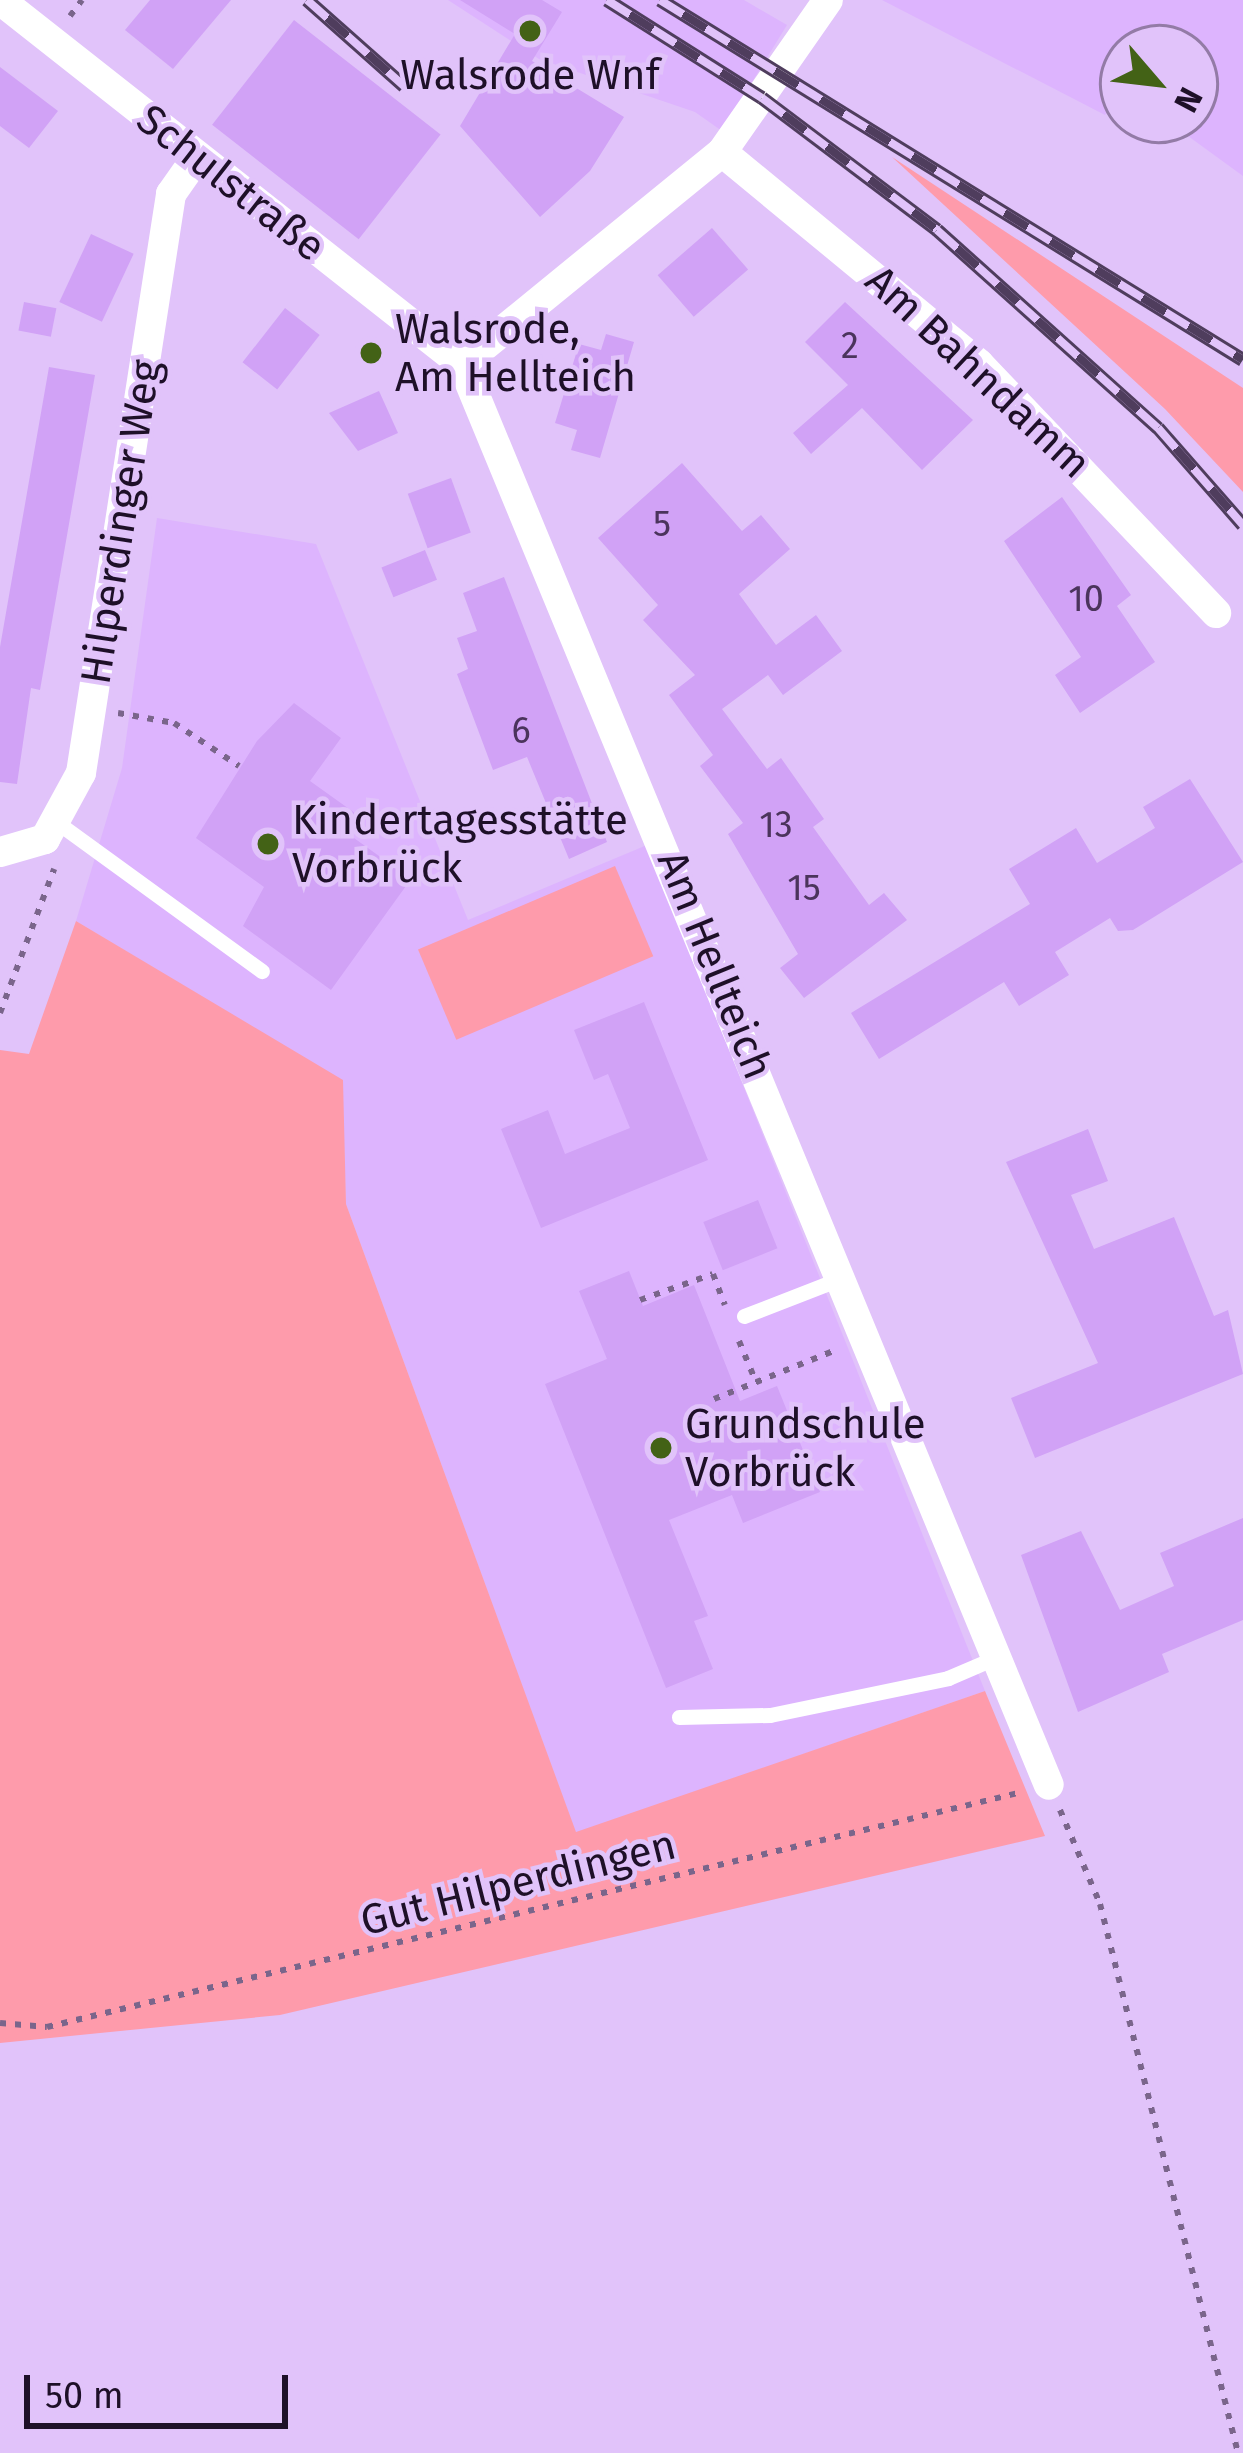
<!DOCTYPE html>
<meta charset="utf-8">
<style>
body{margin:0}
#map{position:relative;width:1243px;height:2453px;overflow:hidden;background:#e1c3fa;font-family:"Fira Sans",sans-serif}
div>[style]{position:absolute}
.built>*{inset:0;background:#ddb4fe}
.green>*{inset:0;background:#fe9bab;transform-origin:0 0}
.building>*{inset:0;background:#d1a2f6;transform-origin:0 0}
.path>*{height:6px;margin-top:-3px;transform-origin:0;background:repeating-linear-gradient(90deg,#7a658b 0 6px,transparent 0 15px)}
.lane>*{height:15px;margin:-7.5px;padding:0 7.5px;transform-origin:7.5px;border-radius:7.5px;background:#fff}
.street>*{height:30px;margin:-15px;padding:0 15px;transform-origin:15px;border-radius:15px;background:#fff}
.rail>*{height:14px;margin-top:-7px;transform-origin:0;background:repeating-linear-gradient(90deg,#e1c3fa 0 27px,#4f3d5d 0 54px);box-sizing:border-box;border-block:3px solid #4f3d5d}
.dots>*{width:33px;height:33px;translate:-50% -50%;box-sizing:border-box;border:6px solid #e1c3fa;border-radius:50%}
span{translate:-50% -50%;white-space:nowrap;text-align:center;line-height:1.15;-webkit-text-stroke:9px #e1c3fa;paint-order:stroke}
.number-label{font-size:36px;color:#4b345c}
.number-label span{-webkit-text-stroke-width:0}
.poi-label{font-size:42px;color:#1e1028}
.left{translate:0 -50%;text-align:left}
.street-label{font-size:42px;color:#1e1028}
.north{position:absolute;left:1099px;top:24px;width:120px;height:120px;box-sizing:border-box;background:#e1c3fa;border:3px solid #937ba6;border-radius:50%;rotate:118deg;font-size:33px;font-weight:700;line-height:48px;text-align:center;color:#1e1028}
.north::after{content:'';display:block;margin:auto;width:42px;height:54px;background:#436216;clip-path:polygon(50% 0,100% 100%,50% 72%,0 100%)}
.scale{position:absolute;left:24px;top:2375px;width:264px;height:54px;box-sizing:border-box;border:6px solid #1e1028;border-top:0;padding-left:15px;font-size:36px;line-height:42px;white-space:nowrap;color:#1e1028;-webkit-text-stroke:9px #e1c3fa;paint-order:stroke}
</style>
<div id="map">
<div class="built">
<i style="clip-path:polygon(448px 0,744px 0,787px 25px,722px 131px,695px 112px,539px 59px)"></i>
<i style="clip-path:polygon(882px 0,1243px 0,1243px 176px,1166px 120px,1195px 120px,1195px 48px,1123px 48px,1123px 89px,1105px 115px)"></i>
<i style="clip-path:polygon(157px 518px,316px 544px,468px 920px,647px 845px,985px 1691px,576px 1833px,346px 1204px,342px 1081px,76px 921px,122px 768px)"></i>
</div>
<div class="green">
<i style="clip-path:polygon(892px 157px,1243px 388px,1243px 492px,1165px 409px)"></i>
<i style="left:615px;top:866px;width:98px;height:214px;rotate:67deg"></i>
<i style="clip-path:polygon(76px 921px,343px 1080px,346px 1204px,576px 1832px,985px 1691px,1045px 1836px,280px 2015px,0 2043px,0 1050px,29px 1054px)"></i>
</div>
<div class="building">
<i style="clip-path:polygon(150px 0,231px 0,173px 69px,125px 30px)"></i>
<i style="clip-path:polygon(460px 0,542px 0,562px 12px,532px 61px,624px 117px,590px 171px,540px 217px,460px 126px,515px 34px)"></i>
<i style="left:294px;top:20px;width:186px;height:133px;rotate:38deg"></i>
<i style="clip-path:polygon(0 67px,58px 111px,29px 148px,0 126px)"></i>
<i style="left:712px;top:228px;width:55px;height:72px;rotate:49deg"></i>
<i style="left:91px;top:234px;width:47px;height:75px;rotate:25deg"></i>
<i style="left:24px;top:302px;width:33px;height:29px;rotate:11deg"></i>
<i style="clip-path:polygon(845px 302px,973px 420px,922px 470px,862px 408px,811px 454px,793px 433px,848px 385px,805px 342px)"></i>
<i style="left:285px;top:308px;width:44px;height:69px;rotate:38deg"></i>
<i style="clip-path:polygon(606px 334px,634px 342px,600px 458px,571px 450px,577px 430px,555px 423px,579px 344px,601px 350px)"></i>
<i style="clip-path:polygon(49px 367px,95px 375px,40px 690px,31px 688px,17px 784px,0 782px,0 647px)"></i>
<i style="clip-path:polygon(379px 391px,398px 433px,358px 451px,329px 413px)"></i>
<i style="clip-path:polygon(682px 463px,742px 531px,761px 515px,790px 549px,739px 594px,776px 645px,816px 615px,842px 651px,783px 695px,768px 675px,722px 709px,767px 769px,781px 758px,824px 819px,813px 827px,869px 905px,884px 893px,907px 920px,804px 998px,780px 968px,798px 954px,728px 834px,743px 823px,700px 766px,713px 755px,669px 695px,695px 675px,643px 620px,658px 605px,598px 538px)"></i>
<i style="left:451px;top:478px;width:58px;height:46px;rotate:70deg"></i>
<i style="clip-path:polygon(1062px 497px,1131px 595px,1117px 606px,1155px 662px,1080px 713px,1055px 675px,1081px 657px,1004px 541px)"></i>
<i style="left:425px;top:550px;width:32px;height:47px;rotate:68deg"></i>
<i style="clip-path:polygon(504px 577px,607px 842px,569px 859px,527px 757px,493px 770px,457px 674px,468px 669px,457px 638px,477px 631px,463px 593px)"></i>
<i style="clip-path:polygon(294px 703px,341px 738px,310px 781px,359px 816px,347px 833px,411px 879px,331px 990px,243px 926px,264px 887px,196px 838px,257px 741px)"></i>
<i style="clip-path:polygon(1190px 779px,1243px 862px,1133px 930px,1118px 931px,1110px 918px,1055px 952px,1069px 975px,1019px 1006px,1004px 982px,879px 1059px,851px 1013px,1030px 904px,1009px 869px,1076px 828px,1097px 863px,1155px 828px,1143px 807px)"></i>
<i style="clip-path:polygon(644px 1002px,708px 1160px,541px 1228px,501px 1129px,548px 1110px,565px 1154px,630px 1128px,608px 1074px,594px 1080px,574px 1030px)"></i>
<i style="clip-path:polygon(1088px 1129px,1108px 1181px,1071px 1195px,1094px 1249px,1174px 1217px,1214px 1316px,1228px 1310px,1243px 1374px,1035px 1458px,1011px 1398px,1098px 1363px,1006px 1162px)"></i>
<i style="left:758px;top:1200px;width:52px;height:59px;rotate:68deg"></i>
<i style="clip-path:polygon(629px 1271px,643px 1306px,694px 1285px,740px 1401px,777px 1386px,820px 1492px,743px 1523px,732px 1495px,669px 1520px,708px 1616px,694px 1621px,713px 1669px,666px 1688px,545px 1384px,607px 1359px,579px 1291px)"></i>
<i style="clip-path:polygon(1243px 1518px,1243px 1620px,1162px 1654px,1169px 1672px,1078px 1712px,1021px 1555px,1081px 1531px,1120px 1610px,1174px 1586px,1160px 1553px)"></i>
</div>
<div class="path">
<i style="left:70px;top:16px;width:20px;rotate:-53deg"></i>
<i style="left:118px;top:713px;width:57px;rotate:10.1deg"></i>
<i style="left:174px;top:723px;width:78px;rotate:33.5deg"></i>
<i style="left:0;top:1013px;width:154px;rotate:-69.4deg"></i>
<i style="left:640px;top:1300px;width:77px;rotate:-19.6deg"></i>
<i style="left:713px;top:1274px;width:33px;rotate:69deg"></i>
<i style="left:739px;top:1341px;width:44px;rotate:67.5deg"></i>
<i style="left:714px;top:1399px;width:131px;rotate:-21.9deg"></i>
<i style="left:1060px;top:1810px;width:102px;rotate:66.9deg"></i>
<i style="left:1100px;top:1904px;width:566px;rotate:75.89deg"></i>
<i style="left:0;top:2023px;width:47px;rotate:4.9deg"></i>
<i style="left:47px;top:2027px;width:1003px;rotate:-13.55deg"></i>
</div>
<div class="lane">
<i style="left:58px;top:823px;width:252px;rotate:36deg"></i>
<i style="left:744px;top:1316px;width:105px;rotate:-21.2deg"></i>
<i style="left:679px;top:1717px;width:91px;rotate:-1.3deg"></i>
<i style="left:770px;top:1715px;width:182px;rotate:-11.7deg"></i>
<i style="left:948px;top:1678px;width:53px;rotate:-23.2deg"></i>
</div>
<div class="street">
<i style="left:0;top:0;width:588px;rotate:38.23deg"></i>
<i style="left:462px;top:364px;width:1537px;rotate:67.56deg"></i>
<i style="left:722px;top:152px;width:333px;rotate:39.5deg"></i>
<i style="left:979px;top:364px;width:344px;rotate:46.4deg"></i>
<i style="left:462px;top:364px;width:335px;rotate:-39.2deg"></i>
<i style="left:722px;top:152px;width:185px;rotate:-55.1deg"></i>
<i style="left:0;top:852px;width:47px;rotate:-16.1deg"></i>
<i style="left:45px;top:839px;width:75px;rotate:-61.4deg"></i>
<i style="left:81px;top:773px;width:586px;rotate:-81.16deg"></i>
<i style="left:171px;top:194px;width:45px;rotate:-54.9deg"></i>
</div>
<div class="rail">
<i style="left:307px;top:0;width:130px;rotate:41.6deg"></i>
<i style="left:607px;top:0;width:183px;rotate:32.3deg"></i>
<i style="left:762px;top:98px;width:219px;rotate:37deg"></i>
<i style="left:937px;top:230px;width:297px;rotate:41.9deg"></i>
<i style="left:1158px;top:428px;width:129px;rotate:48.8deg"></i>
<i style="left:660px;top:0;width:685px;rotate:31.7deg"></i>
</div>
<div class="dots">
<i style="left:530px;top:31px;background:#436216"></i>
<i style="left:371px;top:353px;background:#436216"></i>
<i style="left:268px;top:844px;background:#436216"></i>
<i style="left:661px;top:1448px;background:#436216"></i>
</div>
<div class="number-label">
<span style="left:850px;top:347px">2</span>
<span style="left:662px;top:525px">5</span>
<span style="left:1086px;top:600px">10</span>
<span style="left:521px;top:732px">6</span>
<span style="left:776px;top:826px">13</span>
<span style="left:804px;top:889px">15</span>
</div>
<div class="poi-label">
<span style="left:530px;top:75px">Walsrode Wnf</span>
<span class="left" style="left:395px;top:353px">Walsrode,<br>Am Hellteich</span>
<span class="left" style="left:292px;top:844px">Kindertagesstätte<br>Vorbrück</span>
<span class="left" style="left:685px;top:1448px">Grundschule<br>Vorbrück</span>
</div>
<div class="street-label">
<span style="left:231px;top:183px;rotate:38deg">Schulstraße</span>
<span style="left:978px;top:372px;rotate:43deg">Am Bahndamm</span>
<span style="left:121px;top:522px;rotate:-81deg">Hilperdinger Weg</span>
<span style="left:715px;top:965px;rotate:68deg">Am Hellteich</span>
<span style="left:518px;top:1883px;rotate:-14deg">Gut Hilperdingen</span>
</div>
<div class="north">N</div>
<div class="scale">50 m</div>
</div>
